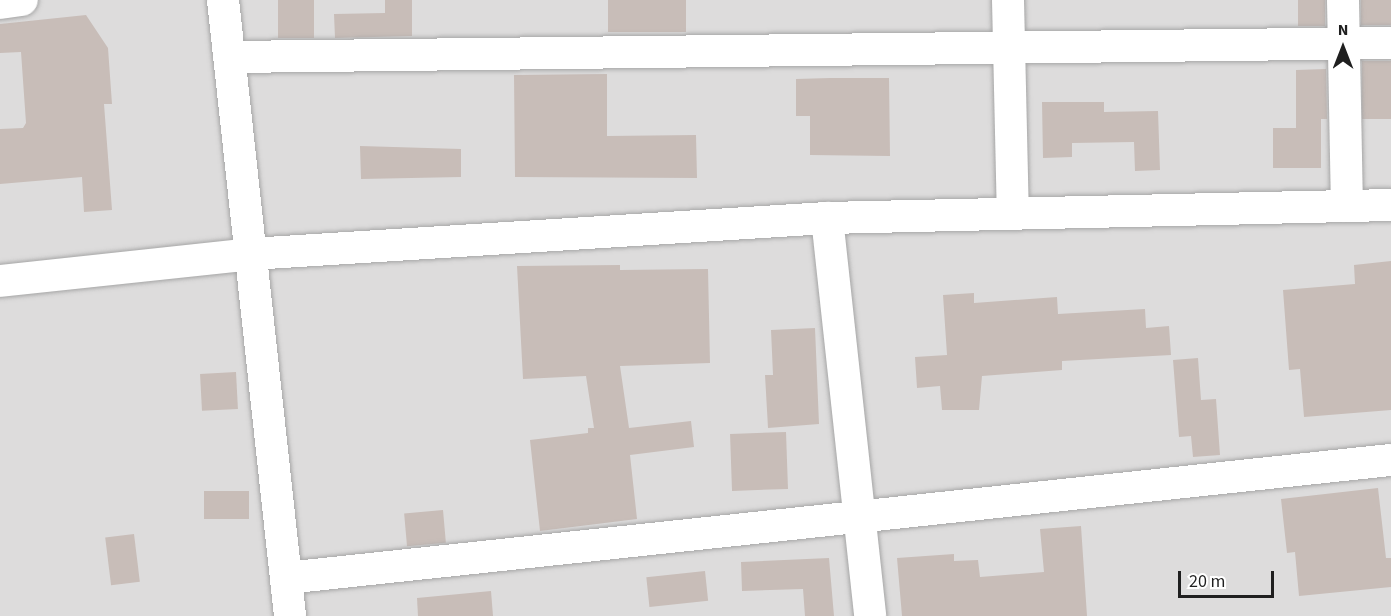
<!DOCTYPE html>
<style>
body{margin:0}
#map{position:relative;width:1391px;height:616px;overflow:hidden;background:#f0ebe4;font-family:"Source Sans 3",sans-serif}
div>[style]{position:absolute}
.residential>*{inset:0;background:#dddcdc;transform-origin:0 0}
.building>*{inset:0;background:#c8bdb8;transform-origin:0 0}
.roads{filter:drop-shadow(0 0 2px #a6a6a6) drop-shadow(0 0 2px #a6a6a6)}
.minor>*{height:32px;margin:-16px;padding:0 16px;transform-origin:16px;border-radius:16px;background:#fff}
span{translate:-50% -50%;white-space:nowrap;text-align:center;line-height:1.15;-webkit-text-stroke:4.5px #fff;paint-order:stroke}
.north{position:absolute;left:1313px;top:18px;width:60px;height:60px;-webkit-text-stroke:4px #fff;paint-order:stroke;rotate:0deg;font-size:16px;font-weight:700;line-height:24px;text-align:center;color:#1f1f1f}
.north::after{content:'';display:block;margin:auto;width:21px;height:27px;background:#1f1f1f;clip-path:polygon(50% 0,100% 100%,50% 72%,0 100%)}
.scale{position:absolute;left:1178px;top:571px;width:96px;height:27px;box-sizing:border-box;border:3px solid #1f1f1f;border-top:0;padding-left:8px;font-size:18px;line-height:21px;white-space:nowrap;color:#1f1f1f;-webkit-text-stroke:4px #fff;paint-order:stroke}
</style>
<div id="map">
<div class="residential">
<i style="left:0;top:0;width:1391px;height:616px"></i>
</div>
<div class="building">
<i style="left:278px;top:0;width:36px;height:38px"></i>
<i style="clip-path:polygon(385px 0,412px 0,412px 36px,335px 38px,334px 14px,385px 13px)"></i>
<i style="left:608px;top:0;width:78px;height:32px"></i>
<i style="left:1298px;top:0;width:27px;height:26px"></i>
<i style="left:1361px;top:0;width:30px;height:25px"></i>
<i style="clip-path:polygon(86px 15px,108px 48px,112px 104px,104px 104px,112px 210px,84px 212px,82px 177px,0 184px,0 129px,23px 128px,26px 123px,21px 52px,0 53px,0 24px)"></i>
<i style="left:1362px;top:61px;width:29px;height:58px"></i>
<i style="clip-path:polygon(1326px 69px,1327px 119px,1321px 119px,1321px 168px,1273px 168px,1273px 128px,1296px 128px,1296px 70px)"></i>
<i style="clip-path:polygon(607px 74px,607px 136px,696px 135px,697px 178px,515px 177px,514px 75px)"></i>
<i style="clip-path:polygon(830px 78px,889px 78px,890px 156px,810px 155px,810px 116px,796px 116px,796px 79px)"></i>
<i style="clip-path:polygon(1042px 102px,1104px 102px,1104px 112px,1158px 111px,1160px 170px,1135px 171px,1134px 142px,1072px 143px,1072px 157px,1043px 158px)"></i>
<i style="clip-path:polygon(360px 146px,461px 149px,461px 177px,361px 179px)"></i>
<i style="clip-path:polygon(1391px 261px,1391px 410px,1304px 417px,1300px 369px,1289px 370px,1283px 290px,1355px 284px,1354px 265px)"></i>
<i style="clip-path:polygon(620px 265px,620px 270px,708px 269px,710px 363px,620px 366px,629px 428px,691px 421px,694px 447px,630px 455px,637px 519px,540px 531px,530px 440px,588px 433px,588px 428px,594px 428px,586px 376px,523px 379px,517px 266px)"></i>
<i style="clip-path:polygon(974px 293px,974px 303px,1057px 297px,1058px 314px,1145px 309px,1146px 328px,1169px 326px,1171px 355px,1062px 361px,1062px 370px,982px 376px,979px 410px,942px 410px,940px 386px,917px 388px,915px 357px,947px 355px,943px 295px)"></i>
<i style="clip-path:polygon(815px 328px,819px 424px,768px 428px,765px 375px,773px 375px,771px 330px)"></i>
<i style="clip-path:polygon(1198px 358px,1201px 400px,1216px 399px,1220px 455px,1193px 457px,1191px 436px,1179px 437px,1173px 360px)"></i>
<i style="left:236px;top:372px;width:37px;height:36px;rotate:87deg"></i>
<i style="left:786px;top:432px;width:57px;height:56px;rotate:88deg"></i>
<i style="clip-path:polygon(1378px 488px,1386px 558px,1391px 558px,1391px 587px,1299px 596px,1295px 552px,1287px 553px,1281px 499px)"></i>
<i style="left:249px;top:491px;width:28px;height:45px;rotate:90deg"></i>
<i style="left:443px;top:510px;width:33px;height:39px;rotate:85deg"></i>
<i style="clip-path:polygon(1081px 526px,1087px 616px,902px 616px,897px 558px,954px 554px,954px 561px,978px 560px,980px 577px,1044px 572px,1040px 529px)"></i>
<i style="left:134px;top:534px;width:48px;height:29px;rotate:83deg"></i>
<i style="clip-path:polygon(829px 558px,834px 616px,805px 616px,803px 589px,742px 591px,741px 562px)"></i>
<i style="left:705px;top:571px;width:30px;height:59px;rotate:84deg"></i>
<i style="clip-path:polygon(491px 591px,493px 616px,418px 616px,417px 598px)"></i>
</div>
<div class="roads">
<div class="minor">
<i style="left:223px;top:0;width:620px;rotate:83.79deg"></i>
<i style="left:1008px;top:0;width:214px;rotate:88.7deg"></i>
<i style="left:1343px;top:0;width:206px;rotate:88.9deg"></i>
<i style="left:0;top:3px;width:22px;rotate:-8deg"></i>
<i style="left:230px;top:57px;width:1161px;rotate:-0.69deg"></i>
<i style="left:827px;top:218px;width:400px;rotate:83.8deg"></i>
<i style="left:0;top:281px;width:252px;rotate:-6.1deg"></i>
<i style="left:251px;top:254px;width:577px;rotate:-3.58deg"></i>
<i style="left:827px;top:218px;width:564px;rotate:-1.32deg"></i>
<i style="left:286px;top:578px;width:1111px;rotate:-6.1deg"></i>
</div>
</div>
<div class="north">N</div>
<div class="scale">20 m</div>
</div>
